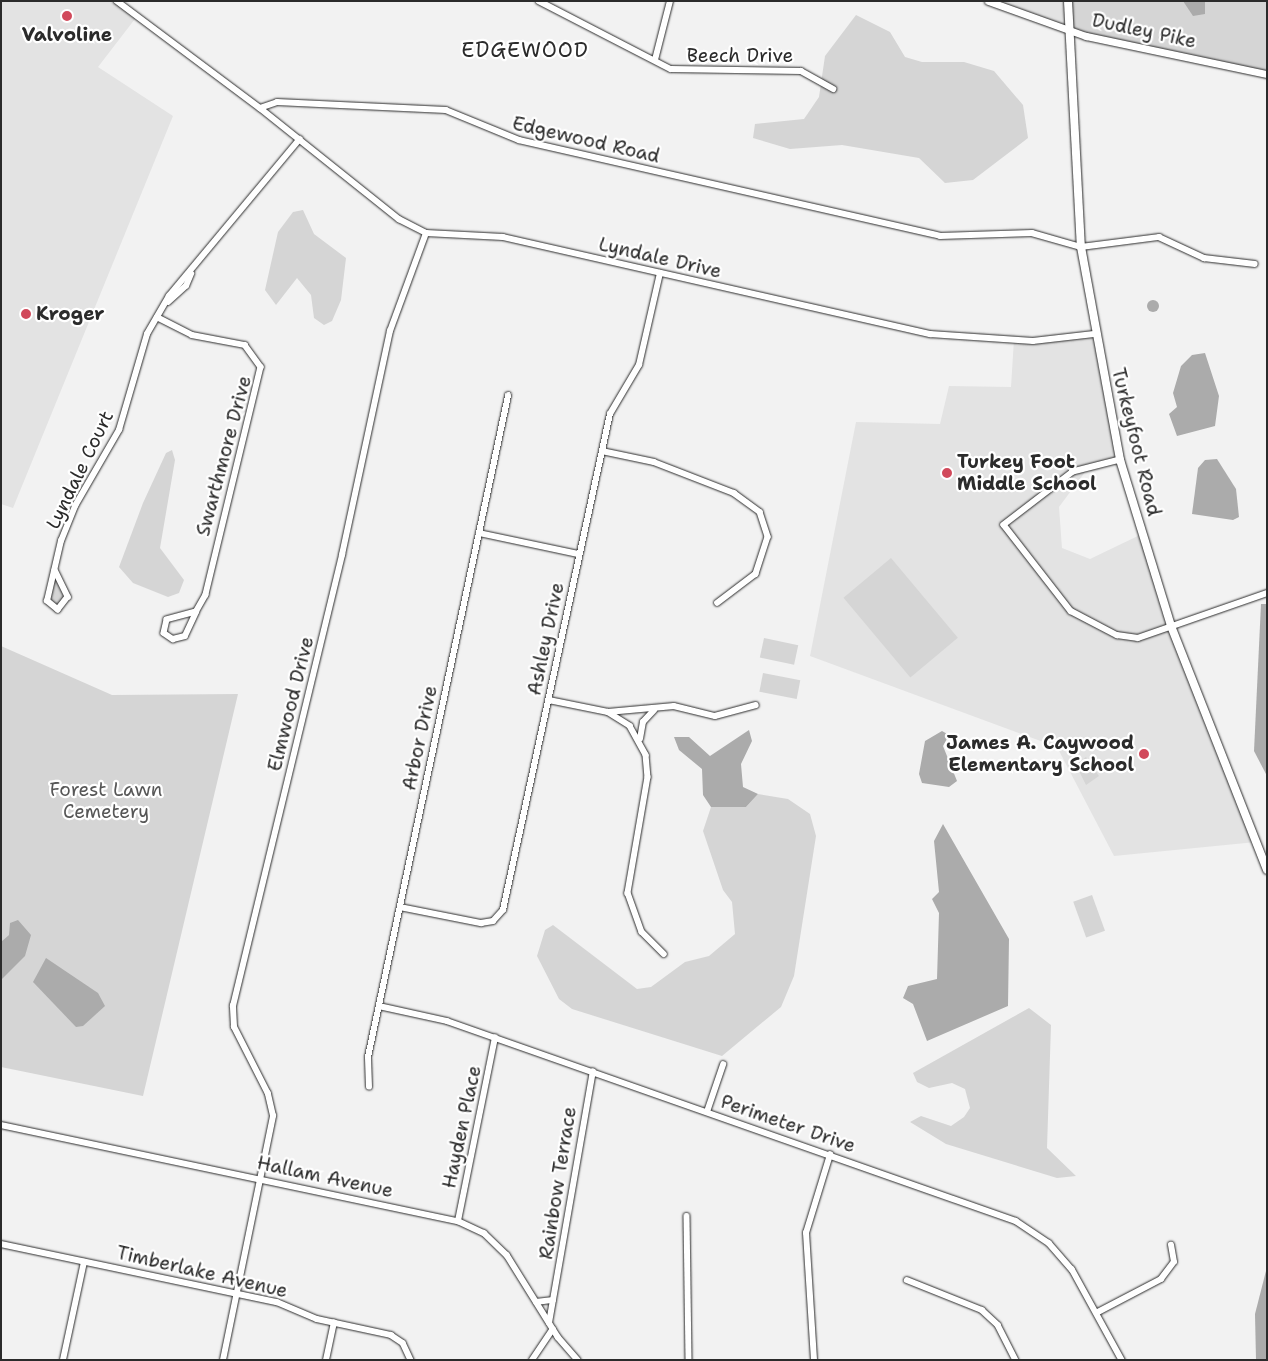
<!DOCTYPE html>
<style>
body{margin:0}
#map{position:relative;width:1268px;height:1361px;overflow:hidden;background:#f2f2f2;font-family:"Shantell Sans",sans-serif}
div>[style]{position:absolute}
.built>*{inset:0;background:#e3e3e3}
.green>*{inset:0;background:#d5d5d5;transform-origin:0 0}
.water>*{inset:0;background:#ababab}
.round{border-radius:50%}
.roads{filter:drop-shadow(0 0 1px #2b2b2b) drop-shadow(0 0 1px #2b2b2b)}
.minor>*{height:5.5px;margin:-2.75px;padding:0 2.75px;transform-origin:2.75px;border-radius:2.75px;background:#fff}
.tertiary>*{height:7px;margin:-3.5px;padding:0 3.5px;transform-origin:3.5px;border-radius:3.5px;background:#fff}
.secondary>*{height:8px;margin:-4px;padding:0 4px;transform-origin:4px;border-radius:4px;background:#fff}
.dots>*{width:14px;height:14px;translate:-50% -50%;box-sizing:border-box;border:2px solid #fff;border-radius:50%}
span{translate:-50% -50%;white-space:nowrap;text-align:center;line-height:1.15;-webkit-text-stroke:4.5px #fff;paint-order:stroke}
.street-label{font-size:19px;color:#2b2b2b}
.poi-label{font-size:19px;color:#2b2b2b;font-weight:700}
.left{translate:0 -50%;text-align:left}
.right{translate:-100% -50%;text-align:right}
.park-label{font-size:19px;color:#565656}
.quarter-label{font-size:21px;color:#2b2b2b;letter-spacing:1px}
.frame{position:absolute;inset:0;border:2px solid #2b2b2b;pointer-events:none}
</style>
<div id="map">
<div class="built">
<i style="clip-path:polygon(1px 1px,117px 1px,138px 15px,98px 67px,173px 116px,13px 508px,1px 504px)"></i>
<i style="clip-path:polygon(988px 1px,1068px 1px,1069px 29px)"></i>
<i style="clip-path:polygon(1094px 334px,1120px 460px,1088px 468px,1059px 507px,1062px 548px,1090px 559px,1142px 534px,1171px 626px,1256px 842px,1114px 856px,1057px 747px,810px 656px,856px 422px,940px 424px,949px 386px,1011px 387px,1014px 339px)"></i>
</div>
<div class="green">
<i style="clip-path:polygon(1068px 1px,1267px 1px,1267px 74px,1069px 29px)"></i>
<i style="clip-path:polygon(856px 15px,890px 32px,905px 57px,922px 62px,964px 62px,994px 71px,1023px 105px,1028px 138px,973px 180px,945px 183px,919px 158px,842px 145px,790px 149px,753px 138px,755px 124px,804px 119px,819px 97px,825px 56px)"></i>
<i style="clip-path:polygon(303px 210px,314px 234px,346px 258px,341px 300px,332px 321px,324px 325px,314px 318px,311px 295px,297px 278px,276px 305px,265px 290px,278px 232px,293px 212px)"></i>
<i style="clip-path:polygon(172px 450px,175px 460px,160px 548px,184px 580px,179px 593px,168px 597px,133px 583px,119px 567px,143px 503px,166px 453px)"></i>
<i style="left:891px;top:558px;width:104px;height:62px;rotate:50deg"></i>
<i style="clip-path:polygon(56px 576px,65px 599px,59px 607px,49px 598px)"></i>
<i style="left:764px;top:638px;width:35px;height:20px;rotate:12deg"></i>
<i style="clip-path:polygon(1px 646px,112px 695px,238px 694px,143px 1096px,1px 1067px)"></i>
<i style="left:763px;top:673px;width:38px;height:19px;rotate:11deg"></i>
<i style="clip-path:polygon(1086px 757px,1099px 776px,1086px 785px,1076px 765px)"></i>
<i style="clip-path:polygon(758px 794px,788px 799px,810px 814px,816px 836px,794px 976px,781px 1007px,722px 1056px,572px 1009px,559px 999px,537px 956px,545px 930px,553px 925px,637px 989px,651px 987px,685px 962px,709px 956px,735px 934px,732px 902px,723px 890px,703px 831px,711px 807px,746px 807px)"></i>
<i style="left:1092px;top:895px;width:38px;height:20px;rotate:70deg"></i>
<i style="clip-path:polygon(1029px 1008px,1051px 1025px,1047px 1148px,1076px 1176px,1057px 1178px,946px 1144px,910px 1122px,921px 1116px,951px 1126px,964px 1117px,970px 1108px,965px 1089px,952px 1083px,929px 1088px,917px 1082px,913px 1073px)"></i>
</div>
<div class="water">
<i style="clip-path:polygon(1183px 1px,1205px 1px,1205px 14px,1193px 16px)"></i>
<i class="round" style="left:1147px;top:300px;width:12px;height:12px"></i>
<i style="clip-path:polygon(1205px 353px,1219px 396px,1215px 426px,1177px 436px,1169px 414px,1177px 407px,1173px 393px,1181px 366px,1192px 355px)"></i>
<i style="clip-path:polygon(1217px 459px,1236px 489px,1239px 517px,1233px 520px,1192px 514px,1198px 468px,1205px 460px)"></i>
<i style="clip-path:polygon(1261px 604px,1267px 604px,1266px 774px,1254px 751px)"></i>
<i style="clip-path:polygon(749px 730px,752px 741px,741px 764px,743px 787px,758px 794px,746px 807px,711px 807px,703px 795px,702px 769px,679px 750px,674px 737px,689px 737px,710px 756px)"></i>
<i style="clip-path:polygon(942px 731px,949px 735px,943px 746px,957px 781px,949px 787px,922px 783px,919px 774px,925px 741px)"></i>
<i style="clip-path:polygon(943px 824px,1009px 939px,1008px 1006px,927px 1041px,913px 1004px,903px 998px,908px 986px,937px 979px,939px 913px,932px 899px,939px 892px,934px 841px)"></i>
<i style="clip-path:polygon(18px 920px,31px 935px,25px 956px,1px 980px,1px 942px,9px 935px,10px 923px)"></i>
<i style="clip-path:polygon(46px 958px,98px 993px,105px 1006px,83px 1026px,76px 1027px,33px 982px)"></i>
<i style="clip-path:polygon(1267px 1267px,1267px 1360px,1256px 1360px,1255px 1314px)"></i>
</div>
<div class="roads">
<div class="minor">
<i style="left:117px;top:1px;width:179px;rotate:36.8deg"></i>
<i style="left:260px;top:108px;width:18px;rotate:-19deg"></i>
<i style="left:277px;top:102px;width:169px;rotate:2.7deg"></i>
<i style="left:446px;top:110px;width:79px;rotate:22.3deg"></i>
<i style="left:519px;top:140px;width:432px;rotate:12.8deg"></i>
<i style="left:940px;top:236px;width:92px;rotate:-1.9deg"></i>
<i style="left:1032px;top:233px;width:51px;rotate:15.9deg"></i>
<i style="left:1081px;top:247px;width:79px;rotate:-7.3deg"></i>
<i style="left:1159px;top:237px;width:50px;rotate:25deg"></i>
<i style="left:1204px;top:258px;width:51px;rotate:6.7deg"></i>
<i style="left:539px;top:1px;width:148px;rotate:27.3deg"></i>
<i style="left:671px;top:69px;width:130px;rotate:0.9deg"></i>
<i style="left:801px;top:71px;width:37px;rotate:29deg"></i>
<i style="left:655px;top:60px;width:61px;rotate:-75.7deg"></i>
<i style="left:260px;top:108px;width:178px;rotate:38.6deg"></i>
<i style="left:399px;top:219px;width:30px;rotate:27deg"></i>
<i style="left:426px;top:233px;width:77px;rotate:3deg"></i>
<i style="left:503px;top:237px;width:438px;rotate:12.8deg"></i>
<i style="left:930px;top:334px;width:103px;rotate:3.9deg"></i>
<i style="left:1033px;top:341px;width:61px;rotate:-6.5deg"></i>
<i style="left:168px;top:302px;width:24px;rotate:-42deg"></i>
<i style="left:186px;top:286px;width:13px;rotate:-67deg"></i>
<i style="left:157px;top:317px;width:39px;rotate:27deg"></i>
<i style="left:192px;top:335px;width:54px;rotate:10.7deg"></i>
<i style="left:245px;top:345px;width:27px;rotate:54deg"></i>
<i style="left:261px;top:367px;width:235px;rotate:103.6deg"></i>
<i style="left:206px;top:595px;width:20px;rotate:120deg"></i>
<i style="left:196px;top:612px;width:30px;rotate:165deg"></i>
<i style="left:167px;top:620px;width:13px;rotate:103deg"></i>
<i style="left:164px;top:633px;width:11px;rotate:34deg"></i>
<i style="left:173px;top:639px;width:12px;rotate:-14deg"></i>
<i style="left:185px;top:636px;width:26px;rotate:-65deg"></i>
<i style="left:602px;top:451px;width:53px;rotate:11.9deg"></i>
<i style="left:654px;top:462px;width:86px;rotate:21.2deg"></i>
<i style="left:734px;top:493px;width:32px;rotate:36deg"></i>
<i style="left:760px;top:512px;width:26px;rotate:72deg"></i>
<i style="left:768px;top:537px;width:39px;rotate:108deg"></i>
<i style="left:756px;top:574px;width:48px;rotate:142.7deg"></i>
<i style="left:1120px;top:460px;width:49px;rotate:165.7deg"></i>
<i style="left:1073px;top:472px;width:87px;rotate:142.5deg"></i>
<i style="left:1004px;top:525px;width:109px;rotate:52.1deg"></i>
<i style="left:1071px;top:611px;width:52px;rotate:27.6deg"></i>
<i style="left:1117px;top:635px;width:21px;rotate:8deg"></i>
<i style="left:1138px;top:638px;width:137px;rotate:-19.2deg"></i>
<i style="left:479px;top:533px;width:102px;rotate:11.9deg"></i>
<i style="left:55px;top:570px;width:30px;rotate:64deg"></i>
<i style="left:68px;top:597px;width:16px;rotate:128deg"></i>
<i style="left:58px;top:610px;width:14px;rotate:-141deg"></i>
<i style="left:47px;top:601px;width:62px;rotate:-76.9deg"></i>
<i style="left:61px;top:541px;width:38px;rotate:-68deg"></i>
<i style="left:75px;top:506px;width:88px;rotate:-59.9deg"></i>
<i style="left:119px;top:430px;width:100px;rotate:-73.7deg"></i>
<i style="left:147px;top:334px;width:44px;rotate:-59.9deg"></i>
<i style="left:169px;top:296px;width:204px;rotate:-50.2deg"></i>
<i style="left:549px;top:700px;width:60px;rotate:11.5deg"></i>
<i style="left:608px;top:712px;width:66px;rotate:-5.2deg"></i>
<i style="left:674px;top:706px;width:42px;rotate:13.7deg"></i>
<i style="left:715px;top:716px;width:42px;rotate:-15deg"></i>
<i style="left:608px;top:712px;width:26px;rotate:32deg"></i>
<i style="left:630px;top:726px;width:33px;rotate:61deg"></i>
<i style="left:646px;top:755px;width:22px;rotate:85deg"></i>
<i style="left:648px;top:777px;width:118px;rotate:99.8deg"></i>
<i style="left:628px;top:893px;width:41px;rotate:70.3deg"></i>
<i style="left:642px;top:932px;width:31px;rotate:45deg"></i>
<i style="left:640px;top:739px;width:17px;rotate:-80deg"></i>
<i style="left:643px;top:722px;width:16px;rotate:-47deg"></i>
<i style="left:400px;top:907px;width:83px;rotate:11.2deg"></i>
<i style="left:481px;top:923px;width:12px;rotate:-9deg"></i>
<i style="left:493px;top:921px;width:15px;rotate:-48deg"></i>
<i style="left:503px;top:910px;width:507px;rotate:-77.83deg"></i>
<i style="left:610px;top:414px;width:57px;rotate:-59.4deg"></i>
<i style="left:639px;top:365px;width:94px;rotate:-77.1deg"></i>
<i style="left:379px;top:1006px;width:70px;rotate:12.4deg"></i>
<i style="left:447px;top:1021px;width:603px;rotate:19.37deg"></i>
<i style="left:1016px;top:1221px;width:40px;rotate:34deg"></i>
<i style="left:1049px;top:1243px;width:35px;rotate:49deg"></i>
<i style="left:1072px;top:1269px;width:104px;rotate:61.2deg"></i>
<i style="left:369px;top:1087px;width:30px;rotate:-92deg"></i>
<i style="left:368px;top:1057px;width:676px;rotate:-78.04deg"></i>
<i style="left:707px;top:1112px;width:50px;rotate:-71.2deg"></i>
<i style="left:1px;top:1125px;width:467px;rotate:11.9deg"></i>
<i style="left:458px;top:1221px;width:29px;rotate:25deg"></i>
<i style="left:484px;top:1233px;width:32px;rotate:44deg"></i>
<i style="left:507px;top:1255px;width:97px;rotate:58.1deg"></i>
<i style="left:558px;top:1337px;width:30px;rotate:49deg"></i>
<i style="left:687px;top:1216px;width:144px;rotate:89.2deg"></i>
<i style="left:458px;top:1221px;width:187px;rotate:-78.6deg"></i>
<i style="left:1px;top:1244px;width:282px;rotate:11.9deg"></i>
<i style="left:277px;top:1302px;width:43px;rotate:23deg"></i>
<i style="left:317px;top:1319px;width:76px;rotate:12.2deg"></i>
<i style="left:391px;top:1335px;width:14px;rotate:34deg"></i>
<i style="left:403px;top:1343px;width:19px;rotate:65deg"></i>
<i style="left:907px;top:1280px;width:81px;rotate:21.8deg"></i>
<i style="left:982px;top:1310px;width:22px;rotate:43deg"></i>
<i style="left:998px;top:1325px;width:39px;rotate:63deg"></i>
<i style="left:536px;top:1302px;width:17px;rotate:-7deg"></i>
<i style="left:1098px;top:1312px;width:71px;rotate:-27.6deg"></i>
<i style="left:1161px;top:1279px;width:21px;rotate:-53deg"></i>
<i style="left:1174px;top:1262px;width:17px;rotate:-100deg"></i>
<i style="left:549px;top:1323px;width:255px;rotate:-80.1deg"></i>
<i style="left:63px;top:1360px;width:100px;rotate:-77.9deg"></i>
<i style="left:223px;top:1360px;width:249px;rotate:-78.4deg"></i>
<i style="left:273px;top:1116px;width:23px;rotate:-103deg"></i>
<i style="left:268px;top:1094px;width:75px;rotate:-116.9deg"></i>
<i style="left:234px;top:1027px;width:21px;rotate:-93deg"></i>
<i style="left:233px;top:1006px;width:464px;rotate:-76.4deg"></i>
<i style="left:342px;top:555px;width:229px;rotate:-77.9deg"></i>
<i style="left:390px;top:331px;width:104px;rotate:-69.8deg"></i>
<i style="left:326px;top:1360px;width:38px;rotate:-78deg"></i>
<i style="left:532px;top:1360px;width:37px;rotate:-56deg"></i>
<i style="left:814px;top:1360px;width:127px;rotate:-93.6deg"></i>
<i style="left:806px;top:1233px;width:82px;rotate:-72.9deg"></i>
</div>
<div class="tertiary">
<i style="left:988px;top:1px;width:104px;rotate:19.7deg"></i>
<i style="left:1086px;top:36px;width:185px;rotate:11.9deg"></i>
</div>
<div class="secondary">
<i style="left:1068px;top:1px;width:246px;rotate:87deg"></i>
<i style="left:1081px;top:247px;width:217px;rotate:79.6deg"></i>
<i style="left:1120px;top:460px;width:174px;rotate:72.9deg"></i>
<i style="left:1171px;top:626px;width:262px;rotate:68.5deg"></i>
</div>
</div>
<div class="dots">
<i style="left:67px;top:16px;background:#d1495b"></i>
<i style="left:26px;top:314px;background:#d1495b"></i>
<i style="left:947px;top:473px;background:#d1495b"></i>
<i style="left:1144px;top:754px;background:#d1495b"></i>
</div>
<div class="street-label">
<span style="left:1144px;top:31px;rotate:12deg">Dudley Pike</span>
<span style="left:740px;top:56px">Beech Drive</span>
<span style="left:586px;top:140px;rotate:13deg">Edgewood Road</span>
<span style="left:660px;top:258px;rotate:13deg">Lyndale Drive</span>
<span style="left:1136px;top:442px;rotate:76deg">Turkeyfoot Road</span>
<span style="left:224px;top:456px;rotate:-75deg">Swarthmore Drive</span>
<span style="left:80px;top:470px;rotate:-64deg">Lyndale Court</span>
<span style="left:546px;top:639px;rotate:-78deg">Ashley Drive</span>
<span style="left:291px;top:704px;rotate:-76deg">Elmwood Drive</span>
<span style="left:420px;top:738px;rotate:-78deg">Arbor Drive</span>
<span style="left:788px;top:1124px;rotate:19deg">Perimeter Drive</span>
<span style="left:462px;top:1127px;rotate:-78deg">Hayden Place</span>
<span style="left:325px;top:1177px;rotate:12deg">Hallam Avenue</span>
<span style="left:558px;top:1183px;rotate:-81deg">Rainbow Terrace</span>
<span style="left:202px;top:1272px;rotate:13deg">Timberlake Avenue</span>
</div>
<div class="poi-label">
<span style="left:67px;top:35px">Valvoline</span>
<span class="left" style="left:36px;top:314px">Kroger</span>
<span class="left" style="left:957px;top:473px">Turkey Foot<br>Middle School</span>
<span class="right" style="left:1134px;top:754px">James A. Caywood<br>Elementary School</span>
</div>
<div class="park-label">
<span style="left:106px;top:801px">Forest Lawn<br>Cemetery</span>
</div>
<div class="quarter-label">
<span style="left:525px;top:50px">EDGEWOOD</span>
</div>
<div class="frame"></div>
</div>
